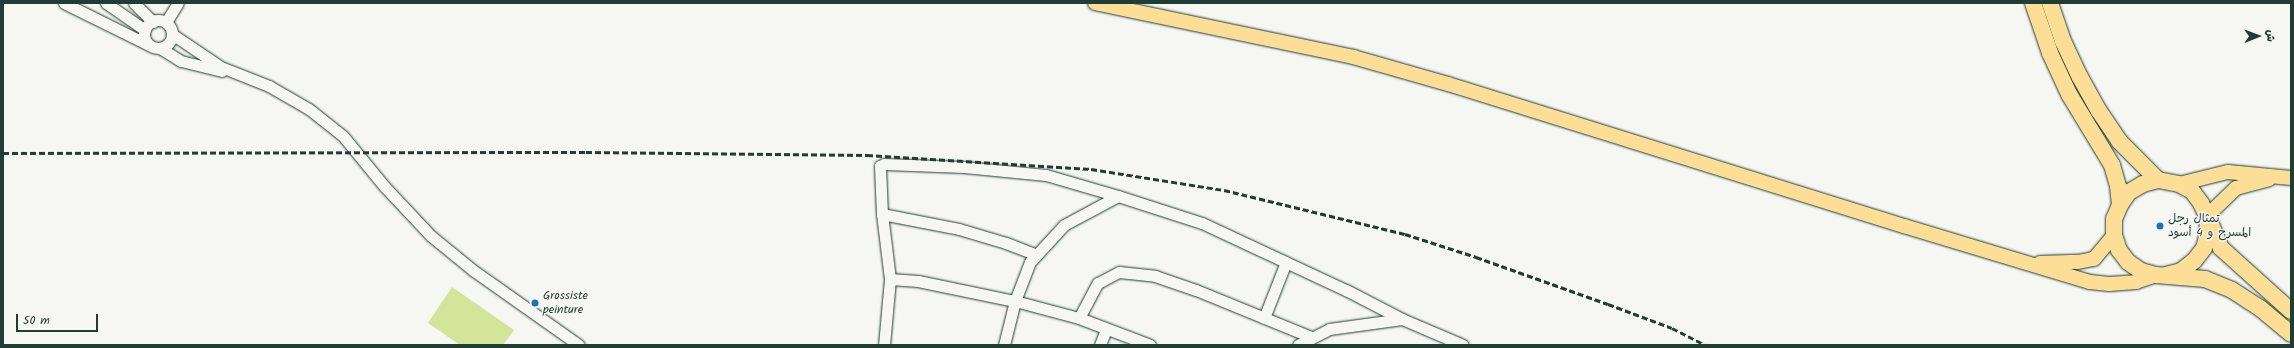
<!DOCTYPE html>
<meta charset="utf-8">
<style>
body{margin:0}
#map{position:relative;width:2294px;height:348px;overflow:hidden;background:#f6f6f2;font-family:Kalam,"Playpen Sans Arabic",sans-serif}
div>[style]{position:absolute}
.green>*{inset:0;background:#d4e498}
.roads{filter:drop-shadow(0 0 1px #1f3d34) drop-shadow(0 0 1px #1f3d34)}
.minor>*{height:11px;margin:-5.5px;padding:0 5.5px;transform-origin:5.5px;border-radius:5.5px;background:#f6f6f2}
.minor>.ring{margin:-5.5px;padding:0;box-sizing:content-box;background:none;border:11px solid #f6f6f2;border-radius:50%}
.major>*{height:14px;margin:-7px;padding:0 7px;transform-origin:7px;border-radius:7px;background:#fcde96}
.highway>*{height:16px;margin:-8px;padding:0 8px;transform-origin:8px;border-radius:8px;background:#fcde96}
.rail>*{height:3px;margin-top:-1.5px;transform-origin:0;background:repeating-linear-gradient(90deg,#1f3d34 0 6px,transparent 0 9px)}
.dots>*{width:11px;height:11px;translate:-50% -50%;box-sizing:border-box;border:2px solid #f6f6f2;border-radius:50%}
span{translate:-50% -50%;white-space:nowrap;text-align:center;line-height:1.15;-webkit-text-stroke:3px #f6f6f2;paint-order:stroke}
.poi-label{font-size:12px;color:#1f3d34}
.left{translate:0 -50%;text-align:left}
.frame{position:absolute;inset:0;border:4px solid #1f3d34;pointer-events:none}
.north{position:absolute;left:2238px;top:16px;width:40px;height:40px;-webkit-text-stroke:3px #f6f6f2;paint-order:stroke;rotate:89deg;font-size:11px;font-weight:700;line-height:16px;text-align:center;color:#1f3d34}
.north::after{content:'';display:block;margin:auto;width:14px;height:18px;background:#1f3d34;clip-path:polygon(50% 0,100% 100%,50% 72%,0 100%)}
.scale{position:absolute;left:16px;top:314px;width:82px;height:18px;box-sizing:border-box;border:2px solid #1f3d34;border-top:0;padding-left:5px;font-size:12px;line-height:14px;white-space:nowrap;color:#1f3d34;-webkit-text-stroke:3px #f6f6f2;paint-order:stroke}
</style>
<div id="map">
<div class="green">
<i style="clip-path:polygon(452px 287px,514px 330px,503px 345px,460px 345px,428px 323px)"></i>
</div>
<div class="roads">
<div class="minor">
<i style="left:64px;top:3px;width:95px;rotate:26.3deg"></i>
<i style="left:106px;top:3px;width:47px;rotate:34.7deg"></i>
<i style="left:134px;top:3px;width:27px;rotate:45deg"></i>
<i class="ring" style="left:144px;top:20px;width:17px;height:17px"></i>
<i style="left:166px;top:22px;width:22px;rotate:-58deg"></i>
<i style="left:172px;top:34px;width:59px;rotate:34deg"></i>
<i style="left:221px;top:67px;width:52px;rotate:21.6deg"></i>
<i style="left:269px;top:86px;width:46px;rotate:29.9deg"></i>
<i style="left:309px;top:109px;width:43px;rotate:38.5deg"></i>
<i style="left:343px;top:136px;width:65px;rotate:50.6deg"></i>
<i style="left:384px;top:186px;width:69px;rotate:46.8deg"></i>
<i style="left:431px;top:236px;width:55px;rotate:39.1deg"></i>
<i style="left:474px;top:271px;width:128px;rotate:35.2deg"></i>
<i style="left:160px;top:48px;width:25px;rotate:32deg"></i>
<i style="left:181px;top:61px;width:42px;rotate:13.7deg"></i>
<i style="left:882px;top:214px;width:78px;rotate:11deg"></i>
<i style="left:959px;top:229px;width:49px;rotate:16.6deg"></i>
<i style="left:1006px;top:243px;width:33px;rotate:21deg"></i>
<i style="left:890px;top:279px;width:28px;rotate:4deg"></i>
<i style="left:918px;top:281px;width:99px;rotate:11.7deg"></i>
<i style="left:1015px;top:301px;width:66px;rotate:14.9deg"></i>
<i style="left:1079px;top:318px;width:76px;rotate:20.8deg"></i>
<i style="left:1079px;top:318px;width:40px;rotate:-62deg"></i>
<i style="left:1098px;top:283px;width:24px;rotate:-28deg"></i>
<i style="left:1119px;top:272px;width:36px;rotate:6deg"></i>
<i style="left:1155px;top:276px;width:43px;rotate:18.9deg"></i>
<i style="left:1196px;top:290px;width:124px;rotate:22.2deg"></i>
<i style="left:1264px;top:318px;width:60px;rotate:-68.6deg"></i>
<i style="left:884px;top:345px;width:66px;rotate:-84.8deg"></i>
<i style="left:890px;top:279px;width:65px;rotate:-97deg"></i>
<i style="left:882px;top:214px;width:48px;rotate:-92.4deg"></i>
<i style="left:880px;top:166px;width:4px;rotate:-27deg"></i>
<i style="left:884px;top:164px;width:80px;rotate:2.1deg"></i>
<i style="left:964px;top:167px;width:82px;rotate:5.6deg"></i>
<i style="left:1046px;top:175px;width:75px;rotate:16.3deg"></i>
<i style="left:1004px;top:345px;width:45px;rotate:-76deg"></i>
<i style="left:1015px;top:301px;width:42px;rotate:-69deg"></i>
<i style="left:1030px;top:262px;width:50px;rotate:-47.4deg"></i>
<i style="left:1064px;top:225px;width:61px;rotate:-28.2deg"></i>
<i style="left:1118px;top:196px;width:88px;rotate:17.8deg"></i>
<i style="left:1202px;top:223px;width:159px;rotate:25deg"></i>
<i style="left:1346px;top:290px;width:63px;rotate:27.4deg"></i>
<i style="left:1402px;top:319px;width:66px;rotate:23.1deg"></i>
<i style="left:1100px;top:345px;width:17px;rotate:-69deg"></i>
<i style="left:1298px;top:345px;width:35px;rotate:-27deg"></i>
<i style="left:1329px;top:329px;width:74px;rotate:-7.8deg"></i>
</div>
<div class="major">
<i style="left:1095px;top:3px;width:264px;rotate:11.8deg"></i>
<i style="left:1353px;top:57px;width:99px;rotate:15.9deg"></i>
<i style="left:1448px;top:84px;width:478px;rotate:17.3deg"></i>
<i style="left:1904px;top:226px;width:194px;rotate:16.8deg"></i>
<i style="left:2090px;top:282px;width:19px;rotate:6deg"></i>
<i style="left:2109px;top:284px;width:27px;rotate:-4deg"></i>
<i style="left:2136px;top:282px;width:21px;rotate:-19deg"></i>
<i style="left:2179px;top:184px;width:50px;rotate:-13.8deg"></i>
<i style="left:2228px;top:172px;width:63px;rotate:5.4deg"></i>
<i style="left:2207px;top:216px;width:40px;rotate:-44deg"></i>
<i style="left:2236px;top:188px;width:34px;rotate:-15deg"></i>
<i style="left:2040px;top:263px;width:38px;rotate:-2deg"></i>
<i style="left:2078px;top:262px;width:16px;rotate:-11deg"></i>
<i style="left:2094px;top:259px;width:31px;rotate:-50deg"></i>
</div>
<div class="highway">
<i style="left:2033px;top:3px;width:53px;rotate:71.2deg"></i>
<i style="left:2050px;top:53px;width:45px;rotate:65.1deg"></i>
<i style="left:2069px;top:94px;width:83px;rotate:58.8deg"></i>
<i style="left:2112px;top:165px;width:22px;rotate:74deg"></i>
<i style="left:2118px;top:186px;width:19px;rotate:84deg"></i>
<i style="left:2050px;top:3px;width:40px;rotate:71.1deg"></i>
<i style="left:2063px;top:41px;width:40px;rotate:65deg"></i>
<i style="left:2080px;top:77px;width:39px;rotate:61deg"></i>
<i style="left:2099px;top:111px;width:36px;rotate:56deg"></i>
<i style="left:2119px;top:141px;width:55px;rotate:45deg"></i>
<i style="left:2209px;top:220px;width:30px;rotate:67deg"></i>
<i style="left:2221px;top:248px;width:94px;rotate:42deg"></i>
<i style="left:2166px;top:275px;width:16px;rotate:-15deg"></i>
<i style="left:2181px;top:271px;width:16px;rotate:-38deg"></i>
<i style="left:2194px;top:261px;width:16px;rotate:-52deg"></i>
<i style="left:2204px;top:248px;width:16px;rotate:-75deg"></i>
<i style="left:2208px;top:233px;width:17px;rotate:-93deg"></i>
<i style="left:2207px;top:216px;width:14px;rotate:-115deg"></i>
<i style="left:2201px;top:203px;width:15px;rotate:-127deg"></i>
<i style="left:2192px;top:191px;width:15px;rotate:-152deg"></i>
<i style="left:2179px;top:184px;width:21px;rotate:-169deg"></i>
<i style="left:2158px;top:180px;width:16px;rotate:165deg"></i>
<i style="left:2143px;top:184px;width:16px;rotate:150deg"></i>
<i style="left:2129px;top:192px;width:16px;rotate:125deg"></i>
<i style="left:2120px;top:205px;width:15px;rotate:113deg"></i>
<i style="left:2114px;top:219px;width:16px;rotate:90deg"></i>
<i style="left:2114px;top:235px;width:16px;rotate:72deg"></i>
<i style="left:2119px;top:250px;width:15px;rotate:53deg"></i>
<i style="left:2128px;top:262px;width:16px;rotate:35deg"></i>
<i style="left:2141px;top:271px;width:16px;rotate:15deg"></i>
<i style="left:2156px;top:275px;width:49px;rotate:4.7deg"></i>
<i style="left:2205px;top:279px;width:29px;rotate:22deg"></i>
<i style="left:2232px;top:290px;width:33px;rotate:33deg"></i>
<i style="left:2260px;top:308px;width:40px;rotate:40deg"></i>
</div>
</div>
<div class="rail">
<i style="left:3px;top:153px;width:583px;rotate:-0.1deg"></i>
<i style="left:586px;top:152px;width:281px;rotate:0.6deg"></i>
<i style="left:867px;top:155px;width:224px;rotate:3.6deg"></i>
<i style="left:1091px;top:169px;width:135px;rotate:9deg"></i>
<i style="left:1224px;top:190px;width:186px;rotate:13.7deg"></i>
<i style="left:1405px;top:234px;width:75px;rotate:17.9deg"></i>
<i style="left:1476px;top:257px;width:140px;rotate:19.6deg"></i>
<i style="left:1608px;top:304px;width:68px;rotate:20.6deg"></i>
<i style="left:1672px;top:328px;width:38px;rotate:27deg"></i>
</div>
<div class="dots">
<i style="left:2160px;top:226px;background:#1f6fb2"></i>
<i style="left:535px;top:303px;background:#1f6fb2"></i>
</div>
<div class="poi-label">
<span class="left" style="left:2168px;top:226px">تمثال رجل<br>المسرح و 4 أسود</span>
<span class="left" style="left:543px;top:303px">Grossiste<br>peinture</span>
</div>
<div class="frame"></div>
<div class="north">ش</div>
<div class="scale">50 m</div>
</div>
